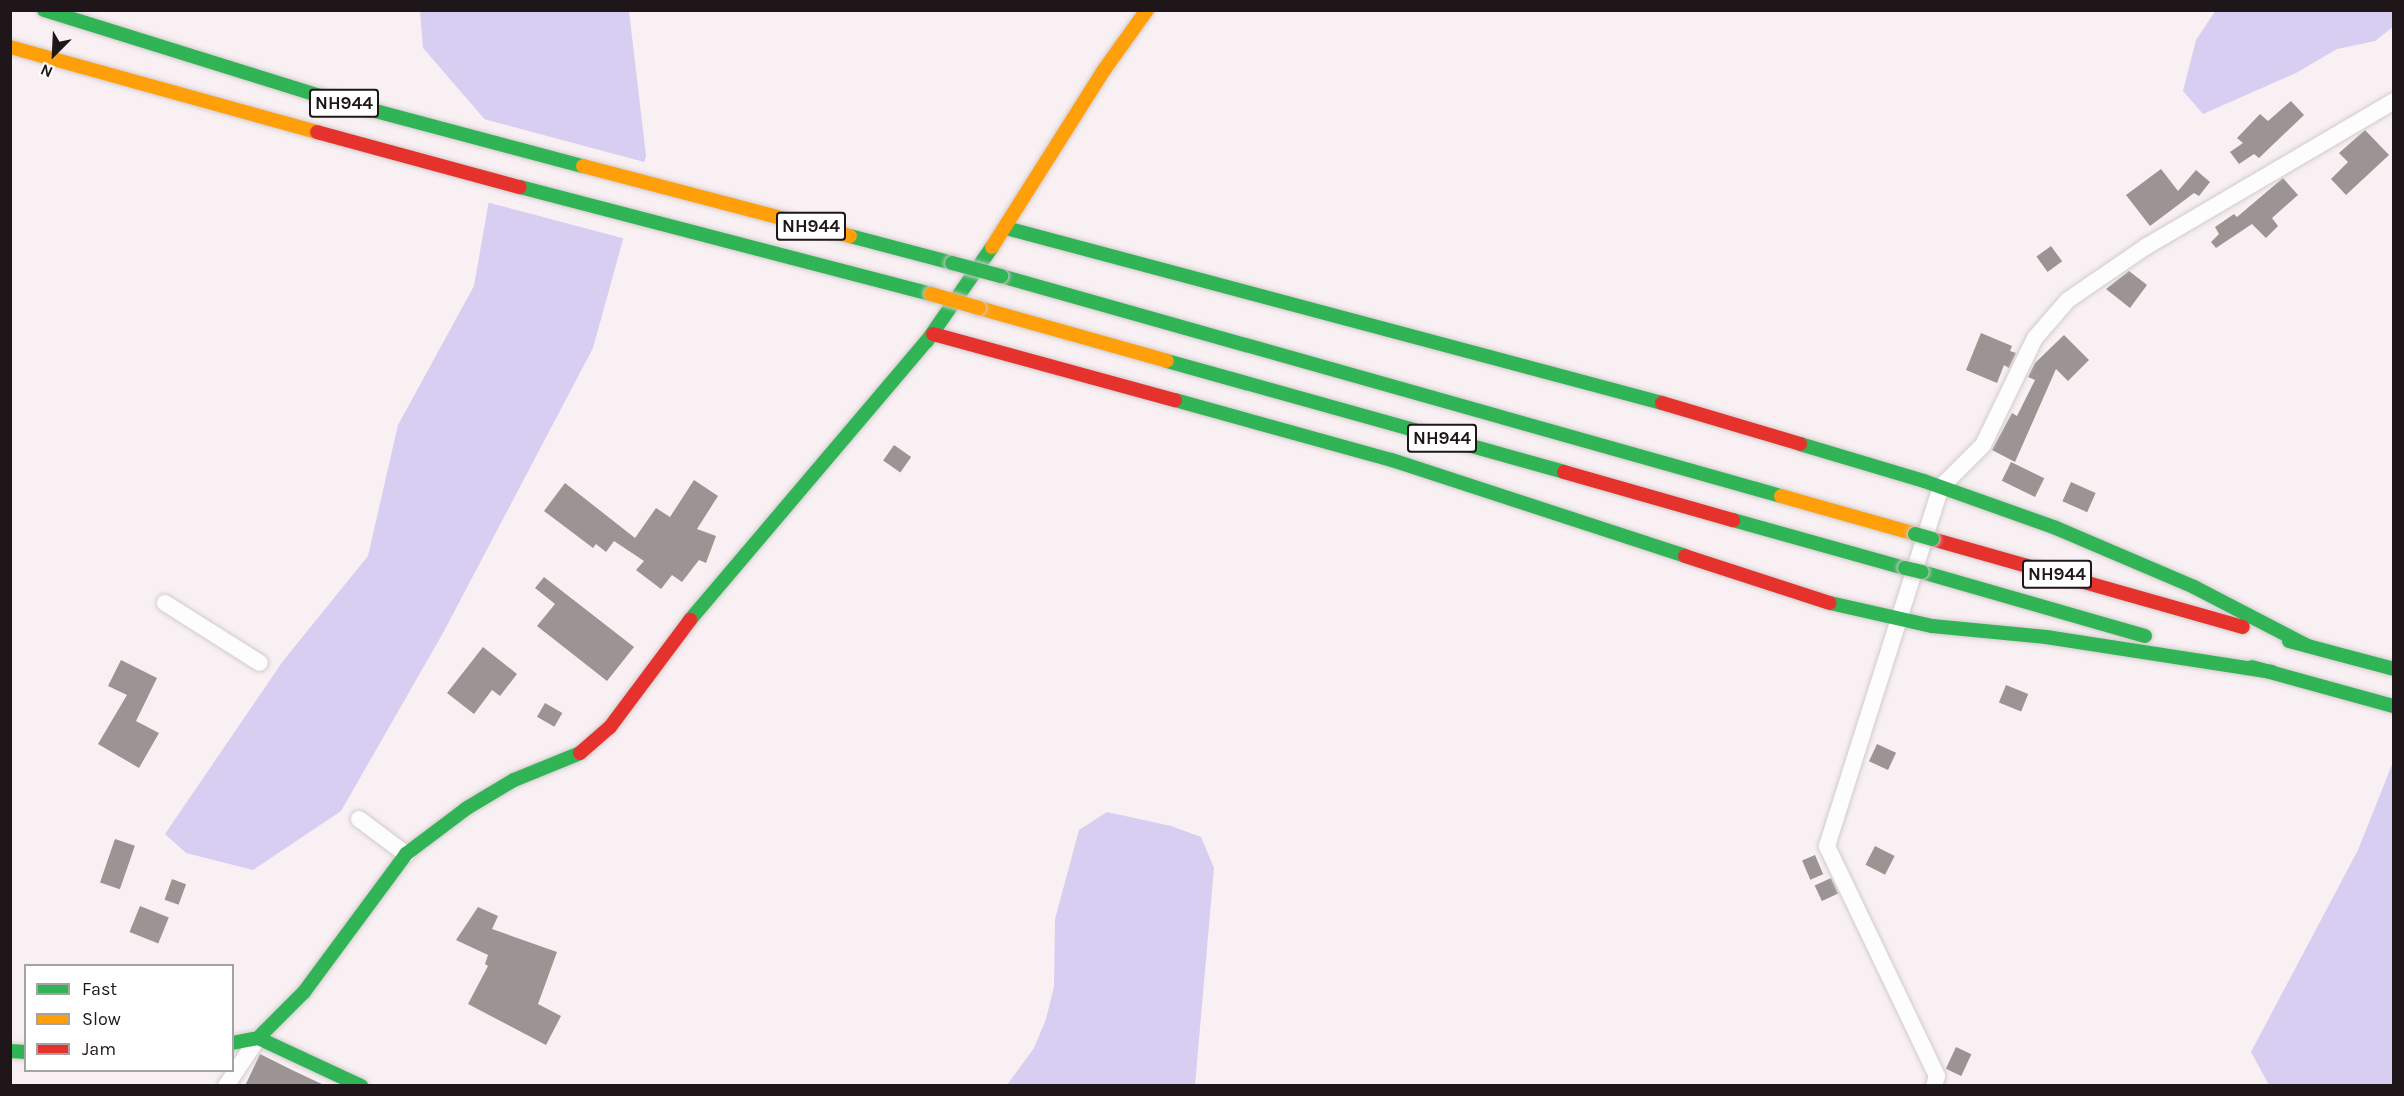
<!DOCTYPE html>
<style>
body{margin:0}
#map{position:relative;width:2404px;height:1096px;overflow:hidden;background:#f8f0f2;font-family:Karla,sans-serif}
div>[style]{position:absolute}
.water>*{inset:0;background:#d7cef2}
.pier>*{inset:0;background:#f8f0f2}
.building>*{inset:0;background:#9b9493;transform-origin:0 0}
.roads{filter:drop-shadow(0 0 2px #d3cacd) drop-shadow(0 0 2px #d3cacd)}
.street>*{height:16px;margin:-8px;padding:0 8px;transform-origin:8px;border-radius:8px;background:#fefdfd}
.fast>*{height:14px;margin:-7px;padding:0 7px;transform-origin:7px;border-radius:7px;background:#30b455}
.slow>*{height:14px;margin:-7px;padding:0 7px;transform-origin:7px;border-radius:7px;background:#ff9f0a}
.jam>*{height:14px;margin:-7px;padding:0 7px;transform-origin:7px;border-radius:7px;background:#e5322d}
.bridges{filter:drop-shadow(0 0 2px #d3cacd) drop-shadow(0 0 2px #d3cacd)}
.fast-bridge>*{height:14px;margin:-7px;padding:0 7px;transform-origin:7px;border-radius:7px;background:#30b455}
.slow-bridge>*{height:14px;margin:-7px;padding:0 7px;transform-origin:7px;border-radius:7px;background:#ff9f0a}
span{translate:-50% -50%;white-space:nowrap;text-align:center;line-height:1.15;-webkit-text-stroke:6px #fff;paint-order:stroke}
.shield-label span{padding:2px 4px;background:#fff;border:2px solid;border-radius:4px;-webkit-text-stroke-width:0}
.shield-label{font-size:18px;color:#1f1619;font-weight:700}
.frame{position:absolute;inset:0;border:12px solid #1f1619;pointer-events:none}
.legend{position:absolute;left:24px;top:964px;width:210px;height:108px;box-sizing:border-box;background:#fff;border:2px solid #a5a2a3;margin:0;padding:8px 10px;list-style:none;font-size:18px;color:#1f1619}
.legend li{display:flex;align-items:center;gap:12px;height:30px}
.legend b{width:30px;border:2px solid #a5a2a3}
.north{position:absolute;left:24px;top:24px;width:60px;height:60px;-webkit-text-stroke:4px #fff;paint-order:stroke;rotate:204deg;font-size:16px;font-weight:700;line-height:24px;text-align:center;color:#1f1619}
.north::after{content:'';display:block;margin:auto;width:21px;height:27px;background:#1f1619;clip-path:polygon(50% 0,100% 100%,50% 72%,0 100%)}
</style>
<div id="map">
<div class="water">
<i style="clip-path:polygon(2216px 10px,2393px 11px,2393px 27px,2375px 41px,2337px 49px,2296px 73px,2203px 114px,2183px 91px,2196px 40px)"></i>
<i style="clip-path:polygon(420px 11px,629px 11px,646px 156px,593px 348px,443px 633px,341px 811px,253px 870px,186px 853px,165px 834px,283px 661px,368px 556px,398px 425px,474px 286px,500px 137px,423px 48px)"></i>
<i style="clip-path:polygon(2393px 762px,2393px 1085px,2269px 1085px,2251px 1052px,2358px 850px)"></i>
<i style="clip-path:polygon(1107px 812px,1171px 826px,1201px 837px,1214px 868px,1195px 1085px,1007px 1085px,1034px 1048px,1046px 1019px,1054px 987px,1055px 919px,1079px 830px)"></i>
</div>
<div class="pier">
<i style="clip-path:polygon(480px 118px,648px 163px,626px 239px,486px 202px,497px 138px)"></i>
</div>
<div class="building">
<i style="clip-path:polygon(2291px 101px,2304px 115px,2259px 158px,2254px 154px,2239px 164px,2230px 152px,2243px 143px,2237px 138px,2260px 114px,2268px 121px)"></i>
<i style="clip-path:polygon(2365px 130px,2389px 155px,2346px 195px,2331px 179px,2348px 162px,2339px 153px)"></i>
<i style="clip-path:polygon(2161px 169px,2178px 191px,2196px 170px,2210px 182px,2199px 196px,2194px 193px,2150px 226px,2126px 195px)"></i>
<i style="clip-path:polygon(2283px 178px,2298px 195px,2272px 218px,2278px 226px,2266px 238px,2252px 224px,2216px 248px,2211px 242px,2219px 234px,2215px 227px,2234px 214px,2237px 217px)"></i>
<i style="left:2051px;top:246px;width:19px;height:18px;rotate:54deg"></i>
<i style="clip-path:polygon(2129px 271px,2147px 285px,2130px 308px,2106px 289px)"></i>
<i style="clip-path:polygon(1981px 333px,2012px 346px,2010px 351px,2016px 353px,2009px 368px,2004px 365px,1997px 383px,1966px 370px)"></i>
<i style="clip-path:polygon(2064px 335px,2089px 360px,2068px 381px,2056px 369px,2015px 462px,1992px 450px,2012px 413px,2017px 416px,2035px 380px,2028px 377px,2035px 363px)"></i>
<i style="left:894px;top:445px;width:21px;height:19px;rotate:35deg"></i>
<i style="left:2011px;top:462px;width:37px;height:21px;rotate:26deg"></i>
<i style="clip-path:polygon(694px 480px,718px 496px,697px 529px,716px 536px,706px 563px,699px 560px,682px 582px,672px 575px,661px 589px,636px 570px,644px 561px,614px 541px,606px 552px,596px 544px,593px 548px,544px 511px,565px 483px,635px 538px,656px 508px,670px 517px)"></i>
<i style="left:2071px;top:482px;width:27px;height:21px;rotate:24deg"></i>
<i style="clip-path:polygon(544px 577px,634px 647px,607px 681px,537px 626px,555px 604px,535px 588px)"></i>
<i style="clip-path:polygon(483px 647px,517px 674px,500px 696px,492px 690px,474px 714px,447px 693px)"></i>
<i style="clip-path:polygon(121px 660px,157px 678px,136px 721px,159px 733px,139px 768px,98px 744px,127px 695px,108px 686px)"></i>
<i style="left:2006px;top:685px;width:24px;height:19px;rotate:22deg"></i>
<i style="left:545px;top:703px;width:20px;height:16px;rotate:30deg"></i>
<i style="left:1877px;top:744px;width:21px;height:19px;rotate:25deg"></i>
<i style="left:115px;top:839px;width:21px;height:46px;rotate:19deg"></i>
<i style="left:1875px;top:846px;width:22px;height:21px;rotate:27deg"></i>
<i style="left:1815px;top:855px;width:21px;height:14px;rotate:67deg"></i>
<i style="left:1831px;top:878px;width:17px;height:18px;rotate:65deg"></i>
<i style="left:172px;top:879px;width:15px;height:22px;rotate:20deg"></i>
<i style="left:140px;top:906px;width:31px;height:28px;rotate:22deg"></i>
<i style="clip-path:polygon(478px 907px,498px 916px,492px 929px,557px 952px,538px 1004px,561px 1016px,546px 1045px,468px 1004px,488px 966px,485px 964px,488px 955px,456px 940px)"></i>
<i style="left:1956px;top:1047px;width:17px;height:24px;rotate:25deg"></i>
<i style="clip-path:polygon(260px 1054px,292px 1070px,326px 1086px,245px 1086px)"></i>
</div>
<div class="roads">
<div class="street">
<i style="left:165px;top:603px;width:112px;rotate:32.3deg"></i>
<i style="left:359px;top:819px;width:59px;rotate:36.7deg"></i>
<i style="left:226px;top:1086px;width:58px;rotate:-56.3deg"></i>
<i style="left:1934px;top:1086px;width:10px;rotate:-73deg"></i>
<i style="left:1937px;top:1076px;width:255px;rotate:-115.6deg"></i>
<i style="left:1827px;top:846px;width:377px;rotate:-72.4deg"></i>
<i style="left:1941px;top:487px;width:59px;rotate:-45deg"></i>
<i style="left:1983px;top:445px;width:119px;rotate:-64.1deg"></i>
<i style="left:2035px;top:338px;width:50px;rotate:-49deg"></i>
<i style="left:2068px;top:300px;width:96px;rotate:-34.4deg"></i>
<i style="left:2147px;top:246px;width:286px;rotate:-30.4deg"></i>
</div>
<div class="fast">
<i style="left:44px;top:10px;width:292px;rotate:17.3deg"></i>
<i style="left:323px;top:97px;width:269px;rotate:14.9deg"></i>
<i style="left:520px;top:187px;width:425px;rotate:14.6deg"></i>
<i style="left:1006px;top:228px;width:679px;rotate:14.94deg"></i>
<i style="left:850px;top:236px;width:106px;rotate:14.8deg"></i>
<i style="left:1001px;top:276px;width:810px;rotate:15.75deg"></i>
<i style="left:1167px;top:361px;width:412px;rotate:15.6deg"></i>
<i style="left:1175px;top:400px;width:225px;rotate:15.5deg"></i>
<i style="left:1392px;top:460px;width:308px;rotate:18.1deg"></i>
<i style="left:1800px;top:444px;width:129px;rotate:16.6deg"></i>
<i style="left:1924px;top:481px;width:140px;rotate:19.6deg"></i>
<i style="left:2056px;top:528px;width:150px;rotate:23.1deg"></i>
<i style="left:2194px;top:587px;width:128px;rotate:27.4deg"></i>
<i style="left:1733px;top:520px;width:179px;rotate:15.6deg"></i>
<i style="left:1922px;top:572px;width:232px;rotate:16deg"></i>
<i style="left:1830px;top:603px;width:105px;rotate:12.7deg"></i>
<i style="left:1932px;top:626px;width:115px;rotate:5.5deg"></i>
<i style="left:2046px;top:637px;width:229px;rotate:8.8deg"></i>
<i style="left:690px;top:620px;width:366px;rotate:-49.7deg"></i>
<i style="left:927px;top:341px;width:114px;rotate:-55.3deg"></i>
<i style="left:2289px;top:641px;width:109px;rotate:14.9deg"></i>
<i style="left:2252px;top:667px;width:147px;rotate:15.4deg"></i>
<i style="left:258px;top:1038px;width:114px;rotate:25deg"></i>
<i style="left:232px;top:1043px;width:26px;rotate:-11deg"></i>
<i style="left:258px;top:1038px;width:65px;rotate:-45deg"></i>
<i style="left:304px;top:992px;width:172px;rotate:-53.5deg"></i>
<i style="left:406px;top:854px;width:76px;rotate:-37deg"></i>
<i style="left:467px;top:808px;width:55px;rotate:-30.8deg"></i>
<i style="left:514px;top:780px;width:71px;rotate:-22.2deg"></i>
<i style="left:10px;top:1051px;width:16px;rotate:4deg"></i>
</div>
<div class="slow">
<i style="left:10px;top:47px;width:319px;rotate:15.5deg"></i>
<i style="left:583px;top:166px;width:276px;rotate:14.7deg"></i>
<i style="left:992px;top:247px;width:209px;rotate:-57.7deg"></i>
<i style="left:1104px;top:70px;width:74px;rotate:-54.4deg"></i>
<i style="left:979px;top:308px;width:195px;rotate:15.7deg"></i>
<i style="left:1781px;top:496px;width:139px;rotate:15.8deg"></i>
</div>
<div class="jam">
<i style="left:317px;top:132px;width:210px;rotate:15.2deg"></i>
<i style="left:933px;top:334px;width:251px;rotate:15.3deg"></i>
<i style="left:1662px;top:403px;width:144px;rotate:16.5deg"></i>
<i style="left:1564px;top:472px;width:176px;rotate:15.9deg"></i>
<i style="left:1932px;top:539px;width:323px;rotate:15.8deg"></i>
<i style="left:1685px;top:556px;width:152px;rotate:18deg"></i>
<i style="left:580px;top:753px;width:40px;rotate:-41deg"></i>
<i style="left:610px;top:727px;width:134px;rotate:-53.2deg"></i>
</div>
</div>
<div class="bridges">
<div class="fast-bridge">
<i style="left:952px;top:263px;width:51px;rotate:14.9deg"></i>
<i style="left:1915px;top:534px;width:18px;rotate:16deg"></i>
<i style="left:1905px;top:568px;width:17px;rotate:13deg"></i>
</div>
<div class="slow-bridge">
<i style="left:931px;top:294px;width:50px;rotate:16.3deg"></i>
</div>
</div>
<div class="shield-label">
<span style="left:344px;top:103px">NH944</span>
<span style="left:811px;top:226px">NH944</span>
<span style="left:1442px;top:438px">NH944</span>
<span style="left:2057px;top:574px">NH944</span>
</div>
<div class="frame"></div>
<ul class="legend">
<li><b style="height:8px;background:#30b455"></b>Fast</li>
<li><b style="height:8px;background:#ff9f0a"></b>Slow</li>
<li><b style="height:8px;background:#e5322d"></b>Jam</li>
</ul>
<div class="north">N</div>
</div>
